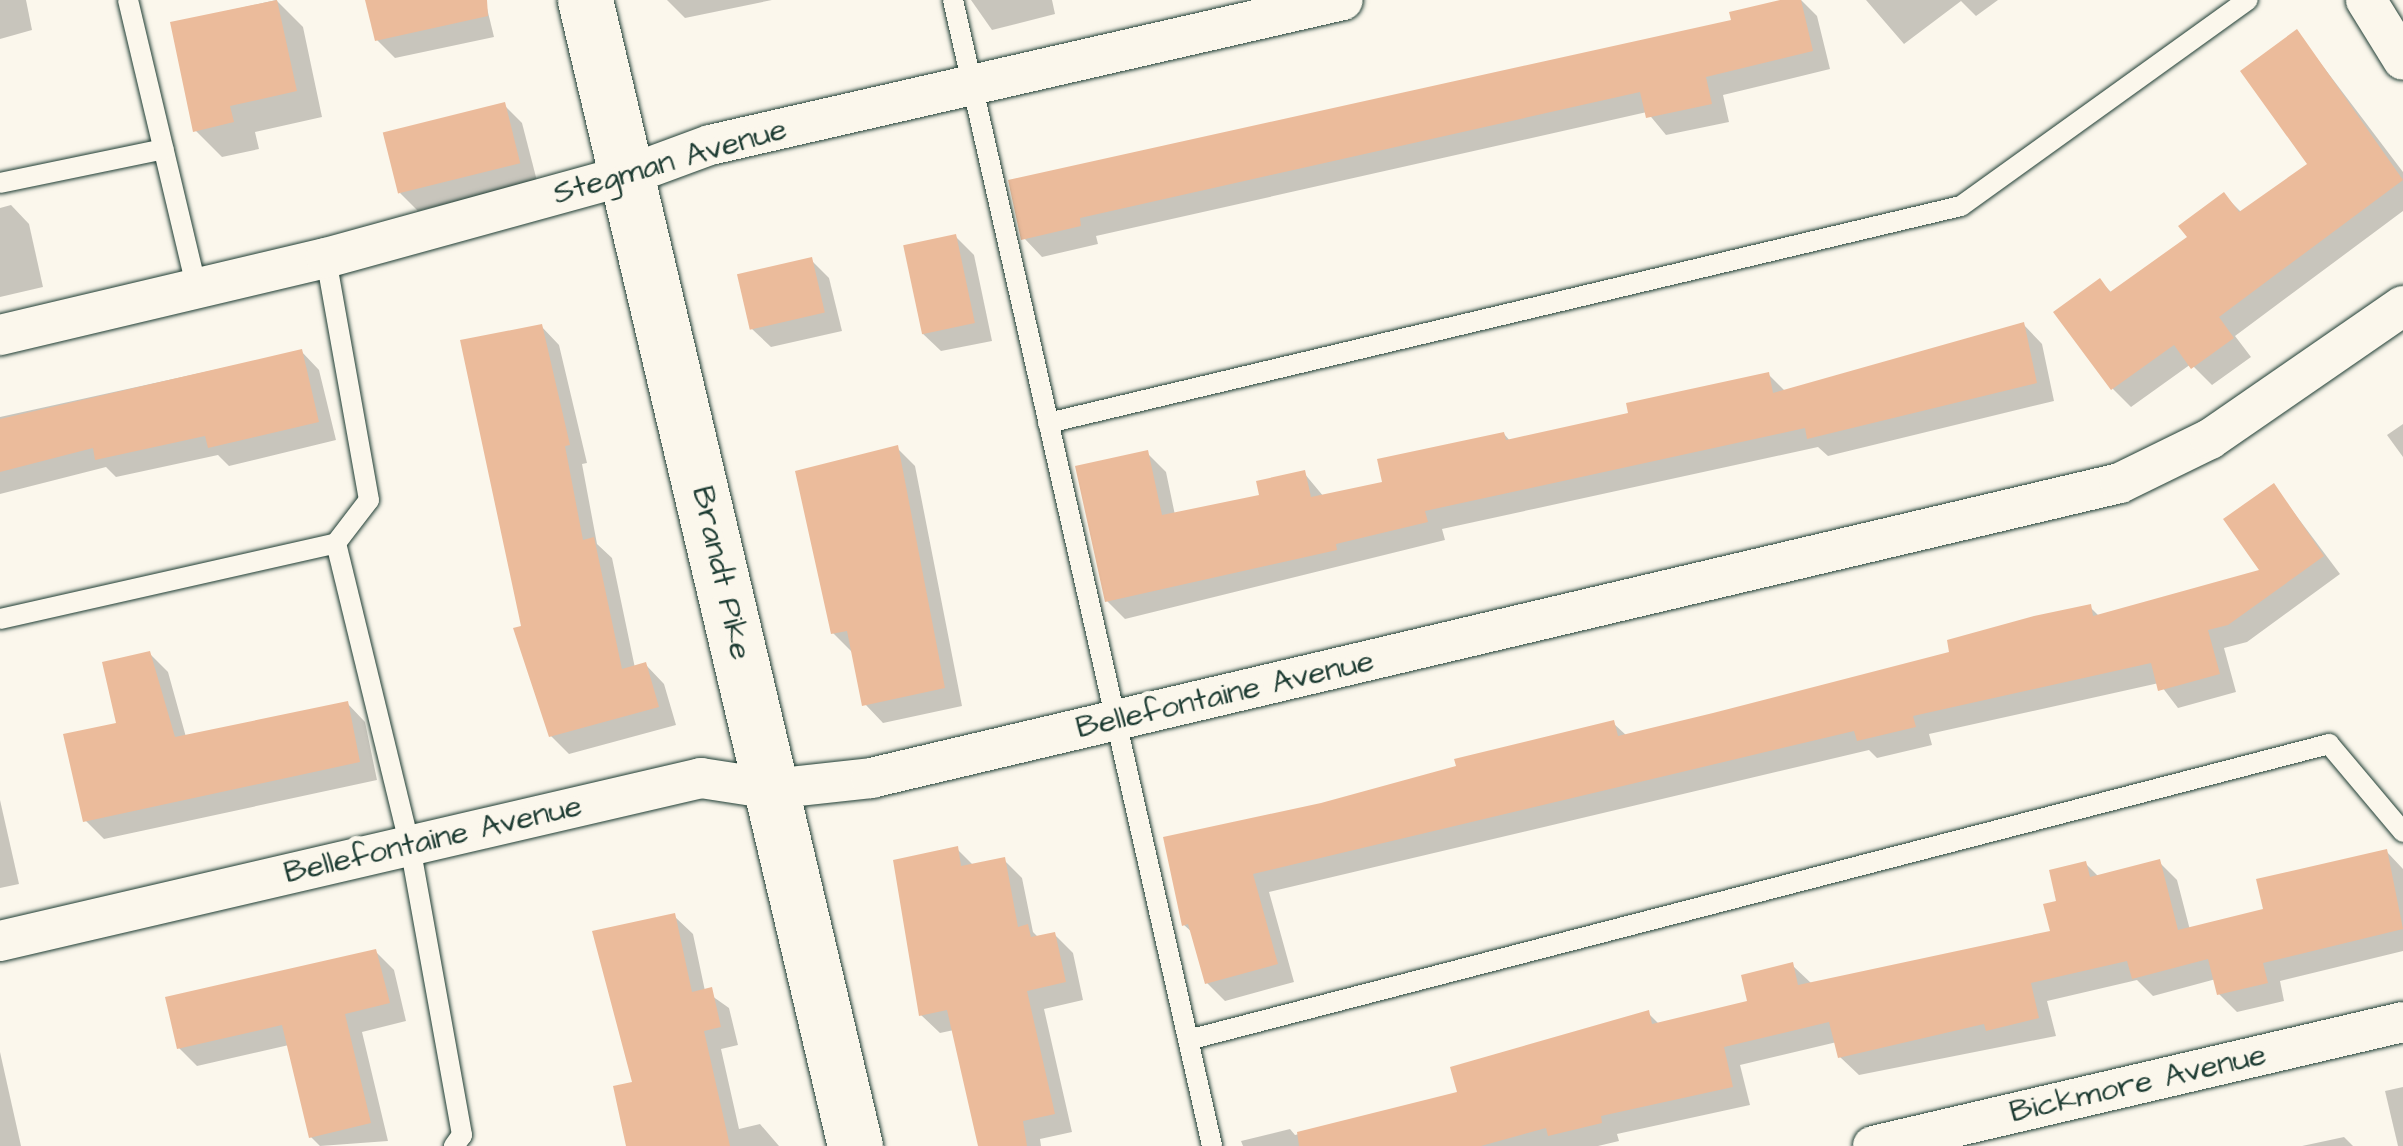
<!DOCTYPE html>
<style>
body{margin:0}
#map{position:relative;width:2403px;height:1146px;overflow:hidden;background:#fbf7ec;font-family:"Architects Daughter",sans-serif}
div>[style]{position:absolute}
.shadow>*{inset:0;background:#0003}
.building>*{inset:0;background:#ebbb9b;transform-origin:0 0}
.roads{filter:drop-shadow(0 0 2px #1f3d34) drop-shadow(0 0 2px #1f3d34)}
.lane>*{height:20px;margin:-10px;padding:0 10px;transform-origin:10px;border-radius:10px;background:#fbf7ec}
.street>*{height:40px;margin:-20px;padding:0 20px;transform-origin:20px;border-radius:20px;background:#fbf7ec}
.secondary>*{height:55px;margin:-27.5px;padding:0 27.5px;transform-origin:27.5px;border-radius:27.5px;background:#fbf7ec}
span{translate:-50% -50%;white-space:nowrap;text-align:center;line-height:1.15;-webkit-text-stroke:10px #fbf7ec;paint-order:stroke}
.street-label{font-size:32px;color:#1f3d34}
</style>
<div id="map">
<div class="shadow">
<i style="clip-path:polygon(0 0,26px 0,32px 30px,0 39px)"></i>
<i style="clip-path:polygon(276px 0,303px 27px,322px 117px,255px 132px,259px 149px,222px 157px,196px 131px,173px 23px)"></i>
<i style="clip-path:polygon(366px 0,485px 0,494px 37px,395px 58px,377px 40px)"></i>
<i style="clip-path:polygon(667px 0,772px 0,685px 18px)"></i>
<i style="clip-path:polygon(971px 0,1052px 0,1055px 14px,992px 30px)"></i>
<i style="clip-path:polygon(1790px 0,1801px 0,1817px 16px,1830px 69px,1723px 95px,1729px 122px,1666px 135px,1647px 112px,1096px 236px,1098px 244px,1042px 257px,1024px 238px,1011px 182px,1734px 22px)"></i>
<i style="clip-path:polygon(1866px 0,1998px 0,1976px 16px,1961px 1px,1904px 44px)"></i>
<i style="clip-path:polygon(2297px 32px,2403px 172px,2403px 211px,2235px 336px,2251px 357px,2212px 385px,2191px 364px,2131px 407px,2113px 389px,2100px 281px,2113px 294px,2190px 238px,2224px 195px,2242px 213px,2311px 165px)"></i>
<i style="clip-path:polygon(504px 105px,522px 123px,537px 181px,418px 211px,400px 193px)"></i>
<i style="clip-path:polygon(11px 205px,29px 224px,43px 287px,0 297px,0 208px)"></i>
<i style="clip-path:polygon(956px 237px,974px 255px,992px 341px,941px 351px,922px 333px)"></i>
<i style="clip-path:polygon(811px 260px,829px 278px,842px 331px,771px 347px,752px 329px)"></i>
<i style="clip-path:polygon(2024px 325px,2042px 344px,2054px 401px,1828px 456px,1818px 447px,1442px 529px,1445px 540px,1125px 619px,1107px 601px,1147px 453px,1166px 472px,1175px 515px,1262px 497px,1304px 473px,1324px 497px,1386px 483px,1504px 434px,1511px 442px,1631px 415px,1768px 374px,1786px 392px)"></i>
<i style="clip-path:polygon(541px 326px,559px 345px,587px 463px,582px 464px,597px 544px,612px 558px,635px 668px,646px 665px,664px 684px,676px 725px,569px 754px,551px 736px,516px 630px,524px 628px)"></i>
<i style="clip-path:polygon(301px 351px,319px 370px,336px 440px,229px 466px,218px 455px,116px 477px,106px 467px,0 494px,0 417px)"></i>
<i style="clip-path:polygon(2403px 424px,2403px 457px,2387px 435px)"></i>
<i style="clip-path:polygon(897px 448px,915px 466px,962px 706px,883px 723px,865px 704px,852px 652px,833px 633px)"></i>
<i style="clip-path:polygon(2274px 486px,2340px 574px,2247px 642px,2224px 648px,2236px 692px,2178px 708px,2159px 683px,1929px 734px,1932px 745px,1877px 758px,1869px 750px,1269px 892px,1294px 982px,1225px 1001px,1207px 983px,1194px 934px,1184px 925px,1322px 805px,1613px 723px,1627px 736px,1952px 654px,2090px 607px,2100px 617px,2263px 572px)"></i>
<i style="clip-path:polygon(150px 654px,168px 672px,186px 737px,347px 703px,365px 722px,377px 780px,104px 839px,86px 821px)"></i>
<i style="clip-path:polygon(0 800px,19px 884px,0 888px)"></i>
<i style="clip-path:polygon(957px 849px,974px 866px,1004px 860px,1022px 878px,1033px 932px,1039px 938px,1054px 934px,1073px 953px,1083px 1000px,1044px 1009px,1072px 1132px,1040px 1139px,1041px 1146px,981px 1146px,954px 1030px,940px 1033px,921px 1015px)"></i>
<i style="clip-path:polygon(2387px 852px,2403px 869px,2403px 951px,2280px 981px,2284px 1001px,2237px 1012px,2219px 994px,2216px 979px,2153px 996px,2137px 980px,2047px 1001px,2056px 1036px,1859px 1075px,1840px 1057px,1837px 1042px,1740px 1065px,1750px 1105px,1617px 1134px,1619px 1141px,1598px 1146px,1243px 1146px,1241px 1141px,1290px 1129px,1295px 1135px,1460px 1094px,1648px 1013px,1660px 1025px,1750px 1003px,1792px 965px,1812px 984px,2053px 933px,2059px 903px,2086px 864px,2099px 877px,2159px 862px,2177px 880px,2190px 930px,2266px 911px)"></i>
<i style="clip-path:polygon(674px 916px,693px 934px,705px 991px,729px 1008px,738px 1045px,721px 1049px,739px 1129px,760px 1124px,779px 1146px,633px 1146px,635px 1084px)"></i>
<i style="clip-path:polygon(375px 951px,394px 970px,406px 1021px,362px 1032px,388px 1141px,320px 1146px,311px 1137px,289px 1045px,197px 1066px,179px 1048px)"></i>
<i style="clip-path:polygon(0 1052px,21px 1146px,0 1146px)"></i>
<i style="clip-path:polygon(2403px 1087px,2403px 1146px,2398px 1146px,2385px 1091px)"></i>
<i style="clip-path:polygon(2344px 1137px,2353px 1146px,2302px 1146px)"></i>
</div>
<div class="building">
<i style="clip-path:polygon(277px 0,297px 91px,230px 106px,234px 122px,193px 132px,170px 22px)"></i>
<i style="clip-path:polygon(365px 0,487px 0,488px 16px,375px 41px)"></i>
<i style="clip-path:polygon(1780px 0,1801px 0,1813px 51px,1706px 77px,1712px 104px,1646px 118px,1640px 92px,1080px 218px,1081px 226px,1021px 240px,1008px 180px,1731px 20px,1729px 12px)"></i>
<i style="clip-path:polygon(2297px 29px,2403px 180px,2219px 317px,2234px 338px,2191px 369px,2174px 345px,2111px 390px,2053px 312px,2100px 278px,2110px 292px,2187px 237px,2178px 226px,2224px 192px,2239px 212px,2307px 164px,2240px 71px)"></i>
<i style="left:505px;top:102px;width:63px;height:126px;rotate:76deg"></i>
<i style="left:956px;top:234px;width:91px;height:54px;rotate:78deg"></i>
<i style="left:812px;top:257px;width:57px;height:77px;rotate:77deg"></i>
<i style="clip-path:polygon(2024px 322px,2037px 383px,1807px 439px,1805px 428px,1425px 511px,1428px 522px,1336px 544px,1337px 550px,1105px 602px,1075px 466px,1148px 450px,1162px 515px,1259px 495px,1256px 481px,1305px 470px,1311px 497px,1382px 482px,1377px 459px,1504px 432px,1506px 440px,1628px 413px,1626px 403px,1769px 372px,1773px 393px)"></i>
<i style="clip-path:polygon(542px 324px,570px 445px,565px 446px,583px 540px,594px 537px,622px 669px,646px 662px,659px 707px,549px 737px,513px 628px,521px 626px,460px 340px)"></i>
<i style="clip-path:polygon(302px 349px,319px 422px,208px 448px,205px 436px,95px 460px,93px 448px,0 472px,0 419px)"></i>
<i style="clip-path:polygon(898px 445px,945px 688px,862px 706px,847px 631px,831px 634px,795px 471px)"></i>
<i style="clip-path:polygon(2274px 483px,2324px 556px,2228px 625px,2208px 630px,2220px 674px,2158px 691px,2151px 663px,1913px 716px,1916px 727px,1857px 741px,1854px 731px,1253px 874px,1278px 964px,1205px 984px,1188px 924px,1182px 926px,1163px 837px,1321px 803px,1456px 766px,1454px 759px,1614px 720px,1618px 736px,1713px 713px,1949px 652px,1947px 640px,2034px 616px,2091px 604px,2093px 616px,2259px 570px,2223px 519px)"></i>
<i style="clip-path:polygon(150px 651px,175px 737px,348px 701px,360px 762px,83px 822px,63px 734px,116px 723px,102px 662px)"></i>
<i style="clip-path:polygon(958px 846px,961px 866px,1005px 857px,1018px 927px,1028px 924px,1031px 937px,1055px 932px,1066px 982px,1027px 991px,1055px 1114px,1023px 1121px,1027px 1146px,978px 1146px,947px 1010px,919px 1016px,893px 860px)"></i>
<i style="clip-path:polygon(2387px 849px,2403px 929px,2263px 963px,2268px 983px,2217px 995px,2208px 959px,2132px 979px,2127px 961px,2031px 983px,2039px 1018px,1986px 1031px,1984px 1024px,1838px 1058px,1829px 1022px,1724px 1047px,1733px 1087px,1601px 1116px,1602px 1123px,1548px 1136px,1546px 1128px,1481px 1146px,1299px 1146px,1297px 1132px,1457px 1092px,1450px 1067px,1649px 1010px,1652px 1024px,1747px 1001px,1741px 975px,1793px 962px,1798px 985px,2050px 931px,2043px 904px,2056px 901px,2049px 870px,2086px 861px,2090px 877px,2160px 859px,2178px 930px,2263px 909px,2256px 879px)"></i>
<i style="clip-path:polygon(675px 913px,692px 992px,712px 987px,721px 1027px,704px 1031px,730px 1146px,626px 1146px,613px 1086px,632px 1082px,592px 931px)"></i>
<i style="clip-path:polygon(376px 949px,390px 1003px,345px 1014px,371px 1123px,309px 1138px,282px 1025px,177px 1049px,165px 997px)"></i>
</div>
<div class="roads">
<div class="lane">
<i style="left:128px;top:0;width:297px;rotate:76.6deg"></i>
<i style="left:953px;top:0;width:1175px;rotate:77.26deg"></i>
<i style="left:0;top:183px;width:167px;rotate:-11.7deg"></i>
<i style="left:1048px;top:423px;width:938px;rotate:-13.37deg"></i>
<i style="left:1961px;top:206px;width:353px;rotate:-35.7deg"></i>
<i style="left:336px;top:543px;width:312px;rotate:76.3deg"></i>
<i style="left:410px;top:846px;width:294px;rotate:79.8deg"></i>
<i style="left:462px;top:1135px;width:14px;rotate:126deg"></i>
<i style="left:0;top:619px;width:344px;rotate:-12.7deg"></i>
<i style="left:336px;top:543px;width:54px;rotate:-52.5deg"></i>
<i style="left:369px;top:500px;width:246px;rotate:-100.1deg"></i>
<i style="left:1188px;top:1040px;width:1179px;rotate:-14.54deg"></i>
<i style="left:2329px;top:744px;width:115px;rotate:49.9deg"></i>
</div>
<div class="street">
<i style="left:2366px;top:0;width:70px;rotate:58.3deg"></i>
<i style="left:0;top:335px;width:335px;rotate:-13.3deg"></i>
<i style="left:326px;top:258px;width:316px;rotate:-15.4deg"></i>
<i style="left:631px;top:174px;width:84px;rotate:-20.2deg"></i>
<i style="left:710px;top:145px;width:649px;rotate:-12.9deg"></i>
<i style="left:0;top:941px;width:720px;rotate:-13.09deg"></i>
<i style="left:701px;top:778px;width:72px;rotate:8.8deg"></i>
<i style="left:772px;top:789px;width:100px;rotate:-6.3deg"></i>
<i style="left:871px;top:778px;width:1283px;rotate:-13.29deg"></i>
<i style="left:2120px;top:483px;width:100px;rotate:-26.1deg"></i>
<i style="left:2210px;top:439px;width:234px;rotate:-34.6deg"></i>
<i style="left:1873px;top:1146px;width:544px;rotate:-13.17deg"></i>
</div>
<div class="secondary">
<i style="left:585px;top:0;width:1177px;rotate:76.74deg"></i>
</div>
</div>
<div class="street-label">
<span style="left:670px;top:162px;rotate:-16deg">Stegman Avenue</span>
<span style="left:721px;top:573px;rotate:77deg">Brandt Pike</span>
<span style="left:1225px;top:695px;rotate:-13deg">Bellefontaine Avenue</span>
<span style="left:433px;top:840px;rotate:-13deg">Bellefontaine Avenue</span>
<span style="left:2138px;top:1084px;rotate:-13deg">Bickmore Avenue</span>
</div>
</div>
